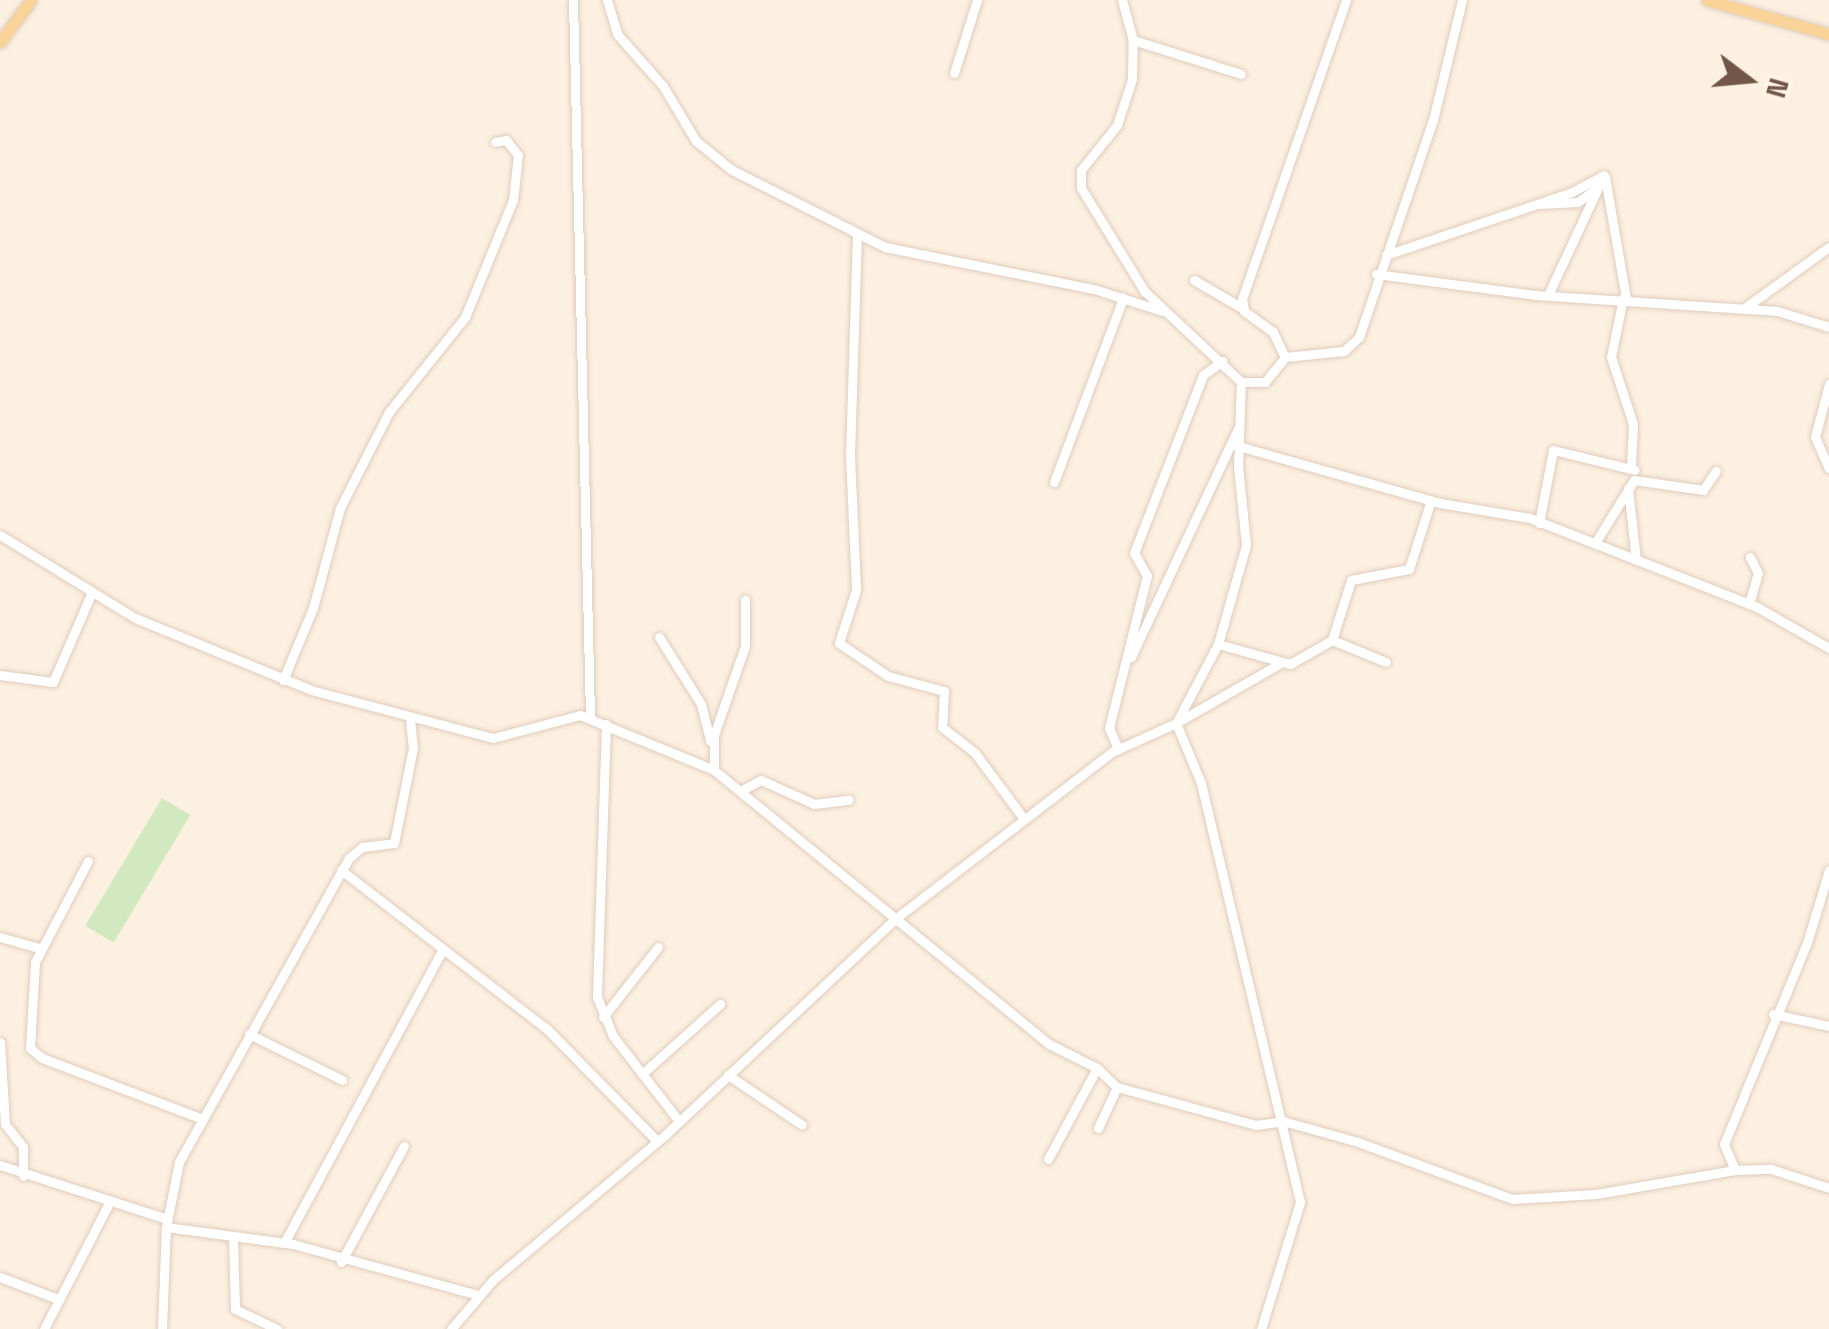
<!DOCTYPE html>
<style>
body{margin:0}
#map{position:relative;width:1829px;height:1329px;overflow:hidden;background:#fcf0e0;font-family:"Space Grotesk",sans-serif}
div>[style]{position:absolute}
.green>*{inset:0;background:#d2e9c0;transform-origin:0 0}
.roads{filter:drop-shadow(0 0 2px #dfccbd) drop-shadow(0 0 2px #dfccbd)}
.minor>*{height:9px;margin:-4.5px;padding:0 4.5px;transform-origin:4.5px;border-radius:4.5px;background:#fff}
.major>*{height:11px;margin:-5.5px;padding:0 5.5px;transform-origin:5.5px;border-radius:5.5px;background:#fad399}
span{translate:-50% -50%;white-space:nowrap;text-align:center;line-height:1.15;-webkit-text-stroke:8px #fff4e6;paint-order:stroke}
.north{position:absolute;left:1699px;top:30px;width:100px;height:100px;-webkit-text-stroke:8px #fff4e6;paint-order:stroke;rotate:106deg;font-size:28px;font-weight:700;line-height:40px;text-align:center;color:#725648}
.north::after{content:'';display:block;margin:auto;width:35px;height:45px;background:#725648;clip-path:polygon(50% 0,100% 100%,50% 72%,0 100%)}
</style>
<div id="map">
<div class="green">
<i style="left:162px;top:798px;width:33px;height:149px;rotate:31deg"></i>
</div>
<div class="roads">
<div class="minor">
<i style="left:573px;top:0;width:718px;rotate:88.64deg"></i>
<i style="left:607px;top:0;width:37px;rotate:73deg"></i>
<i style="left:618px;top:35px;width:68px;rotate:48.6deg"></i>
<i style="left:663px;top:86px;width:64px;rotate:59deg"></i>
<i style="left:696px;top:141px;width:46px;rotate:38.9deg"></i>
<i style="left:732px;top:170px;width:171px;rotate:26.7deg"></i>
<i style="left:885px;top:247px;width:213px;rotate:11.4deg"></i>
<i style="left:1094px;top:289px;width:71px;rotate:17.9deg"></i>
<i style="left:1133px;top:40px;width:113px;rotate:17.5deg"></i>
<i style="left:954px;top:73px;width:77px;rotate:-72.5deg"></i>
<i style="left:1605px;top:177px;width:123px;rotate:80.2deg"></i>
<i style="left:1540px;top:204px;width:38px;rotate:-3deg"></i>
<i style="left:1578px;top:202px;width:21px;rotate:-37deg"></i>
<i style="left:857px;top:233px;width:223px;rotate:91.8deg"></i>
<i style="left:850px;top:456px;width:134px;rotate:87.4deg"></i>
<i style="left:856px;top:590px;width:56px;rotate:107.8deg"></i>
<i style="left:839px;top:643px;width:59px;rotate:34deg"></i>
<i style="left:888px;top:676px;width:58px;rotate:15deg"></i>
<i style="left:944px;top:691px;width:36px;rotate:93deg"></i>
<i style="left:942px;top:727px;width:42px;rotate:38.2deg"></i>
<i style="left:975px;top:753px;width:82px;rotate:53.4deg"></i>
<i style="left:1386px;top:255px;width:196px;rotate:-18.7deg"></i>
<i style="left:1572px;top:192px;width:36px;rotate:-28deg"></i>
<i style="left:1376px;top:274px;width:160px;rotate:7.5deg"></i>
<i style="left:1535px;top:295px;width:243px;rotate:3.8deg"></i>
<i style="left:1777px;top:311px;width:54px;rotate:17.1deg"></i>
<i style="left:1194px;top:280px;width:56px;rotate:30.3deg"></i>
<i style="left:1548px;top:295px;width:130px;rotate:-65deg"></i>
<i style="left:1623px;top:298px;width:60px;rotate:101.5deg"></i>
<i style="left:1611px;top:357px;width:71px;rotate:71.8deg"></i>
<i style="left:1633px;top:424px;width:43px;rotate:92.7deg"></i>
<i style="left:1746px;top:307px;width:102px;rotate:-35.9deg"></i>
<i style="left:1285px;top:357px;width:28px;rotate:-116deg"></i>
<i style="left:1273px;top:332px;width:36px;rotate:-144deg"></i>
<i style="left:1244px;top:311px;width:12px;rotate:-99deg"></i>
<i style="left:1242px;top:299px;width:317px;rotate:-70.8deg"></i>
<i style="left:1241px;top:382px;width:24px"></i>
<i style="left:1265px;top:382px;width:32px;rotate:-51deg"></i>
<i style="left:1285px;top:357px;width:59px;rotate:-5.8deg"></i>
<i style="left:1344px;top:351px;width:21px;rotate:-43deg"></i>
<i style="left:1359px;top:337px;width:229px;rotate:-71.2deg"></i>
<i style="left:1433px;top:120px;width:123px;rotate:-76.4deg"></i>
<i style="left:1829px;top:384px;width:55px;rotate:104.8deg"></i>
<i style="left:1815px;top:437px;width:34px;rotate:66deg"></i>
<i style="left:1238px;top:446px;width:210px;rotate:15.8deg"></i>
<i style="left:1440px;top:503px;width:91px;rotate:9.5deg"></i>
<i style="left:1530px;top:518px;width:244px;rotate:21.4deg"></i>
<i style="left:1757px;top:607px;width:83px;rotate:29.7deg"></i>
<i style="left:1054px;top:482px;width:197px;rotate:-69.4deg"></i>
<i style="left:1628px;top:488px;width:72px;rotate:83.7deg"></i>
<i style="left:1539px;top:523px;width:74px;rotate:-79.1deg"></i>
<i style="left:1553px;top:450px;width:84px;rotate:13.7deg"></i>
<i style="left:0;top:535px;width:158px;rotate:31.6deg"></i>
<i style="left:135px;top:618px;width:190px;rotate:22.2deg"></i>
<i style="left:311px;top:690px;width:188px;rotate:14.8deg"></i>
<i style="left:493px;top:738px;width:90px;rotate:-14.8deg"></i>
<i style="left:580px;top:715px;width:145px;rotate:22.3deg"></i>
<i style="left:714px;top:770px;width:433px;rotate:39.3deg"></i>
<i style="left:1049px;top:1044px;width:54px;rotate:26.6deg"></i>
<i style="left:1097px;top:1068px;width:28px;rotate:44deg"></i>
<i style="left:1117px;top:1087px;width:144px;rotate:15.3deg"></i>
<i style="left:1256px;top:1125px;width:27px;rotate:-8deg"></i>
<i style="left:1283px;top:1121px;width:78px;rotate:15.6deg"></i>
<i style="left:1358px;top:1142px;width:164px;rotate:20.3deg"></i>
<i style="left:1512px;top:1199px;width:84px;rotate:-3.4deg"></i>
<i style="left:1596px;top:1194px;width:141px;rotate:-9.8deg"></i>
<i style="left:1735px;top:1170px;width:36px;rotate:-2deg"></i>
<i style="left:1771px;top:1169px;width:61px;rotate:18.1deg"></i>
<i style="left:1595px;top:543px;width:74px;rotate:-58.2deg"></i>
<i style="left:1634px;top:480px;width:70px;rotate:8.2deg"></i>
<i style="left:1703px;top:490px;width:23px;rotate:-56deg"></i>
<i style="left:1749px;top:604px;width:32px;rotate:-74deg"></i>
<i style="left:1758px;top:573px;width:18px;rotate:-117deg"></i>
<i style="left:659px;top:637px;width:79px;rotate:57.9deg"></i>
<i style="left:701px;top:704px;width:38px;rotate:76deg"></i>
<i style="left:1332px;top:640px;width:63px;rotate:-72.4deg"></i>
<i style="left:1351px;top:580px;width:59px;rotate:-10.7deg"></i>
<i style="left:1409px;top:569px;width:72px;rotate:-72.3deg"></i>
<i style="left:1218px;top:644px;width:75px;rotate:15.5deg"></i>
<i style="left:1290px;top:664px;width:48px;rotate:-29.7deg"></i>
<i style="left:1332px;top:640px;width:58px;rotate:22.2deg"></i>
<i style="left:1131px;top:657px;width:252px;rotate:-64.9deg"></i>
<i style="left:0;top:675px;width:53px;rotate:7.5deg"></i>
<i style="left:53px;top:682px;width:98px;rotate:-66.6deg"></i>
<i style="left:283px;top:680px;width:78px;rotate:-67.4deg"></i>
<i style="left:313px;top:608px;width:104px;rotate:-74.9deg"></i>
<i style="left:340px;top:508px;width:108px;rotate:-63deg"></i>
<i style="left:389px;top:412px;width:122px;rotate:-51.3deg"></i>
<i style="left:465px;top:317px;width:126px;rotate:-67.7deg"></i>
<i style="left:513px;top:200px;width:45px;rotate:-83.7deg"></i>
<i style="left:518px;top:155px;width:19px;rotate:-129deg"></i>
<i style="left:506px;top:140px;width:11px;rotate:170deg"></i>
<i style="left:606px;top:724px;width:273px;rotate:91.9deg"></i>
<i style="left:597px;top:997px;width:42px;rotate:67.7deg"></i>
<i style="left:613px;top:1036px;width:108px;rotate:52.2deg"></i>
<i style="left:1118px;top:749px;width:23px;rotate:-113deg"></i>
<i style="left:1109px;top:728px;width:157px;rotate:-76deg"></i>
<i style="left:1147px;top:576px;width:26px;rotate:-119deg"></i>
<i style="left:1134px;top:553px;width:191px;rotate:-68.8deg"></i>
<i style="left:1203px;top:375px;width:24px;rotate:-36deg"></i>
<i style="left:714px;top:770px;width:35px;rotate:-90deg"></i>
<i style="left:714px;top:735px;width:94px;rotate:-70.8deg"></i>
<i style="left:745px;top:646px;width:46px;rotate:-90deg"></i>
<i style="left:744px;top:789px;width:19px;rotate:-28deg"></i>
<i style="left:761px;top:780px;width:58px;rotate:24.4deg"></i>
<i style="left:814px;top:804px;width:35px;rotate:-7deg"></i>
<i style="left:88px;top:861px;width:114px;rotate:117.7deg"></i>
<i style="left:35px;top:962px;width:86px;rotate:93.3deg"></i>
<i style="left:30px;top:1048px;width:16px;rotate:40deg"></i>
<i style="left:42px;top:1058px;width:169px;rotate:20.8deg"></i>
<i style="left:341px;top:870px;width:260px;rotate:37.7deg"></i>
<i style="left:547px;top:1029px;width:157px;rotate:45.5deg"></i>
<i style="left:0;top:937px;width:41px;rotate:15.8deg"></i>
<i style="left:1773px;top:1014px;width:57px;rotate:12.1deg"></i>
<i style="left:603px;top:1017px;width:89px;rotate:-51.8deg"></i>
<i style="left:249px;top:1034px;width:104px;rotate:26.3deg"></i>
<i style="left:0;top:1042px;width:82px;rotate:86.5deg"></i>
<i style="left:5px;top:1124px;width:29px;rotate:52deg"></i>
<i style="left:23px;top:1147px;width:29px;rotate:90deg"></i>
<i style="left:642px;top:1074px;width:105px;rotate:-41.9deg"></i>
<i style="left:728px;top:1075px;width:89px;rotate:34deg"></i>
<i style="left:1098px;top:1128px;width:45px;rotate:-65.1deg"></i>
<i style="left:1048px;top:1159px;width:103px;rotate:-61.7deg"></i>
<i style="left:0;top:1165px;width:176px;rotate:17.9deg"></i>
<i style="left:1735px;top:1170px;width:28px;rotate:-113deg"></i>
<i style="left:1724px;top:1144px;width:217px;rotate:-67.6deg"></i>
<i style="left:1807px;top:943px;width:76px;rotate:-73.2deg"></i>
<i style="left:166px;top:1227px;width:128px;rotate:7.6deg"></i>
<i style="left:293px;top:1244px;width:192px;rotate:15.4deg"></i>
<i style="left:233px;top:1237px;width:72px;rotate:88.4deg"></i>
<i style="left:235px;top:1309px;width:47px;rotate:25.5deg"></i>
<i style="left:284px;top:1243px;width:334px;rotate:-61.6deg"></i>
<i style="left:341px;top:1262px;width:132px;rotate:-61.5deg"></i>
<i style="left:0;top:1277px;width:62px;rotate:20.8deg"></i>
<i style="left:44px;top:1329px;width:140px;rotate:-62.7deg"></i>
<i style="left:162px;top:1329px;width:102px;rotate:-87.8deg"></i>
<i style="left:166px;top:1227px;width:66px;rotate:-78.7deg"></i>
<i style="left:179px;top:1162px;width:348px;rotate:-60.8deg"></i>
<i style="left:349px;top:858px;width:17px;rotate:-40deg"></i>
<i style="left:362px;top:847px;width:32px;rotate:-7deg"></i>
<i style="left:394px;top:843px;width:97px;rotate:-78.7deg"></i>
<i style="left:413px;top:748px;width:29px;rotate:-96deg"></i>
<i style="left:451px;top:1329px;width:65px;rotate:-49.4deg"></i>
<i style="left:493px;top:1280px;width:225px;rotate:-40.1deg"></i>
<i style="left:665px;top:1135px;width:316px;rotate:-43.2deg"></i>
<i style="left:895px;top:919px;width:274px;rotate:-37.6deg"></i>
<i style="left:1112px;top:752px;width:70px;rotate:-24.4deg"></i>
<i style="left:1176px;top:723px;width:89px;rotate:-62deg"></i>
<i style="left:1218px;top:644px;width:103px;rotate:-74.2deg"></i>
<i style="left:1246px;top:545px;width:79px;rotate:-95.8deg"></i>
<i style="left:1238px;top:466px;width:84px;rotate:-88deg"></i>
<i style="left:1241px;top:382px;width:132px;rotate:-136.8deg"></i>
<i style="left:1145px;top:292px;width:122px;rotate:-121.6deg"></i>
<i style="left:1081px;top:188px;width:18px;rotate:-90deg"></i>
<i style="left:1081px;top:170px;width:58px;rotate:-51.3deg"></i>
<i style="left:1117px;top:125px;width:48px;rotate:-71.9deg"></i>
<i style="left:1132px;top:79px;width:39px;rotate:-89deg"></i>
<i style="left:1133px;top:40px;width:41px;rotate:-105.4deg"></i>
<i style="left:1261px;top:1329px;width:133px;rotate:-72.9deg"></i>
<i style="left:1300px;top:1202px;width:431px;rotate:-103.3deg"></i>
<i style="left:1201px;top:783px;width:65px;rotate:-112.6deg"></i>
<i style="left:1176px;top:723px;width:119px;rotate:-29.8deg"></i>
</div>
<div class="major">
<i style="left:1707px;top:0;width:127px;rotate:15.6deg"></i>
<i style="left:0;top:42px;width:52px;rotate:-53.6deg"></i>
</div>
</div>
<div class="north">N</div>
</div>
